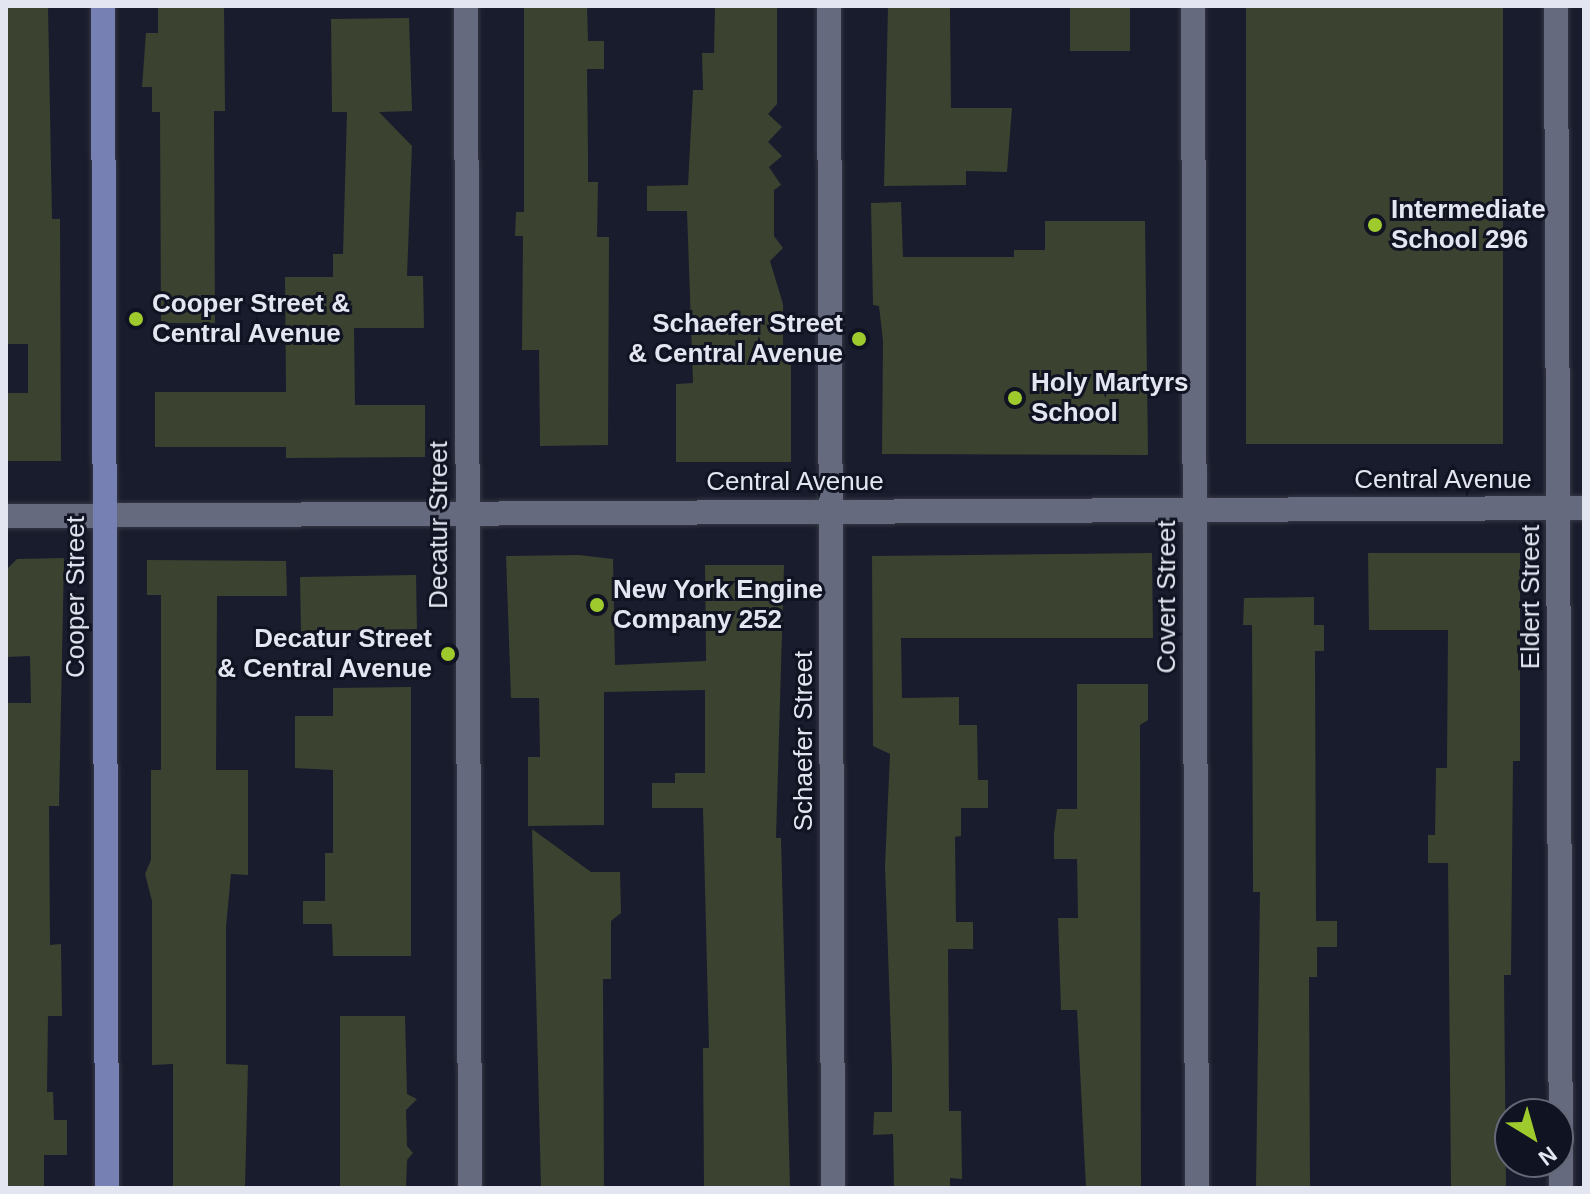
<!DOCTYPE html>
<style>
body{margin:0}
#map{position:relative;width:1590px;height:1194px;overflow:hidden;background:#191c2c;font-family:Helvetica,sans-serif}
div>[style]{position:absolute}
.building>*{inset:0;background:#3b4230;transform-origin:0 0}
.roads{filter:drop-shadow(0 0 2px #363745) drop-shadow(0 0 2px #363745)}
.minor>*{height:24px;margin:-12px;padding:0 12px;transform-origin:12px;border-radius:12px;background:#656a7e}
.major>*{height:24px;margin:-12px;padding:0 12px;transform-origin:12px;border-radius:12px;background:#7680b2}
.dots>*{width:22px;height:22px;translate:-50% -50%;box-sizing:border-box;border:4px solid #101322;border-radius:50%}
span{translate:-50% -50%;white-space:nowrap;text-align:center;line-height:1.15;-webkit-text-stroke:6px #101322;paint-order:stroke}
.poi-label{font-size:26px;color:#e3e6f1;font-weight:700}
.left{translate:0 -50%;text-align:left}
.right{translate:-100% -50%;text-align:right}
.street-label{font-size:26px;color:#e3e6f1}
.frame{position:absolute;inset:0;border:8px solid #e3e6f1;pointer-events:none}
.north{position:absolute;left:1494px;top:1098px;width:80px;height:80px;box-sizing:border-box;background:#101322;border:2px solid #646775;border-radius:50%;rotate:143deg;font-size:22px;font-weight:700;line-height:32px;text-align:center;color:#e3e6f1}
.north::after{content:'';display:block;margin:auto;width:28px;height:36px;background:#9fca2d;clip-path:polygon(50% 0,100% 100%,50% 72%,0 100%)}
</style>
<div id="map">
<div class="building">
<i style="clip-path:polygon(6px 6px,48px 6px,52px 219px,60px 219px,61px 461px,6px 461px,6px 393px,28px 393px,28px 344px,6px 344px)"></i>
<i style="clip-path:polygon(158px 6px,224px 6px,225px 111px,214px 111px,215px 323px,161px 323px,160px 112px,152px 112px,152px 87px,142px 87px,146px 33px,158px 33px)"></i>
<i style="clip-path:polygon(524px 6px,587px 6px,588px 41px,604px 41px,604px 69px,587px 69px,588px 155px,588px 182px,598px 182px,597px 237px,609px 237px,608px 445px,540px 446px,539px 350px,522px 350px,523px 236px,515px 236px,516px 212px,524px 212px)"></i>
<i style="clip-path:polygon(715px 6px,777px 6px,777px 104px,768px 114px,782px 127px,768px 142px,782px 156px,769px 167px,781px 185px,774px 190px,774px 236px,783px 248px,770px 261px,783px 304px,783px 359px,791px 359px,791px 462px,676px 462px,676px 384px,693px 383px,687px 211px,647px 211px,647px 186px,688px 185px,693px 90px,703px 90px,702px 53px,714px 53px)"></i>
<i style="clip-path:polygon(888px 6px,950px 6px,951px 108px,1012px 108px,1007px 172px,966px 171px,966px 185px,884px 186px)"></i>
<i style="left:1070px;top:6px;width:60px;height:45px"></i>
<i style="left:1246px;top:6px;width:257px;height:438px"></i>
<i style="clip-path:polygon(409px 18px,412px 111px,379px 112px,412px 146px,407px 276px,423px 276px,424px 328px,354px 328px,355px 405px,425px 405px,425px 457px,286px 458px,286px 447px,155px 447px,155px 392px,286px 392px,285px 277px,333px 277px,333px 254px,343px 254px,347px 112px,332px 112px,331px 19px)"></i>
<i style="clip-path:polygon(901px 202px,903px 257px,1014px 257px,1014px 250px,1045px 250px,1045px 221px,1145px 221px,1148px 455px,882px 454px,883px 341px,879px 306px,873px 305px,871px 203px)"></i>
<i style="clip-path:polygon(1152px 553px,1153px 638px,901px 638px,902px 698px,959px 697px,959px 725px,977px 725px,978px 780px,988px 780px,988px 808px,961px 808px,961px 836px,955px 837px,956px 922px,973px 922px,973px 949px,948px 949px,949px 1111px,961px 1111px,962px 1179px,950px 1178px,950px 1188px,894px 1188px,893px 1134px,873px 1135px,874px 1112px,892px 1112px,892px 1067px,885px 866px,890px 754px,873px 746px,872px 556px)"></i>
<i style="clip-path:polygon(1368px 553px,1520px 553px,1520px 761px,1513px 761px,1511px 975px,1504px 975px,1506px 1188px,1451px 1188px,1448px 863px,1428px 863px,1428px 835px,1435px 835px,1436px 768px,1447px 768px,1448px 630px,1369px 630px)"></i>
<i style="clip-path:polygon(579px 555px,613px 559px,615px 665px,706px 661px,705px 565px,784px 565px,776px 838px,781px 838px,790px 1188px,704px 1188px,703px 1048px,709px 1048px,703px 808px,652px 808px,652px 783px,675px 783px,675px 773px,705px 773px,705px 690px,604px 692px,604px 825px,528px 826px,528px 757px,540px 757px,539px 698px,511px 698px,506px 556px)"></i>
<i style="clip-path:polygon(64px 558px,59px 806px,49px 806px,50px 945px,61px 944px,62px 1016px,48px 1016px,47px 1092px,53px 1092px,54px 1120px,67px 1120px,67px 1155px,44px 1155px,44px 1188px,6px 1188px,6px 703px,31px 703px,30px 656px,6px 657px,6px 570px,17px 559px)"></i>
<i style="clip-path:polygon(147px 560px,286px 561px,287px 596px,217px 596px,216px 770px,248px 770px,248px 875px,231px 874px,226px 927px,226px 1064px,248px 1065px,245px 1188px,173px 1188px,173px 1064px,152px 1065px,152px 901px,145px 874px,151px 860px,151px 770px,161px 770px,161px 595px,147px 595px)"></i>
<i style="left:416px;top:575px;width:54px;height:116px;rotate:89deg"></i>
<i style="clip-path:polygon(1314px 597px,1314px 625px,1324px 625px,1324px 651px,1315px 651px,1316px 921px,1337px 921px,1337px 947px,1317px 947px,1317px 977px,1309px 977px,1310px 1188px,1256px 1188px,1260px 892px,1253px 892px,1252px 625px,1243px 625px,1244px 598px)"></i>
<i style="clip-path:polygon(1077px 684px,1148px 684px,1148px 720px,1140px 725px,1141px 1188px,1086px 1188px,1077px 1010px,1061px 1010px,1058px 918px,1078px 918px,1077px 859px,1054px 859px,1054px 834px,1057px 809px,1077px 809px)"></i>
<i style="clip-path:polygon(411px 687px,411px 956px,333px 956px,332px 924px,303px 924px,303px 901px,325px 901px,325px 853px,333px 853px,333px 770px,295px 768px,295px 716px,333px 716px,333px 688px)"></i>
<i style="clip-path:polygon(532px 829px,591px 872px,620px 872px,621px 913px,611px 921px,611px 979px,603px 979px,604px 1188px,541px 1188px)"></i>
<i style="clip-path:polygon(340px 1016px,405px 1016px,407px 1094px,417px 1099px,406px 1110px,407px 1146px,413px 1153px,407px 1160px,406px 1188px,340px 1188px)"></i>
</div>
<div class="roads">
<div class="minor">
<i style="left:466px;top:6px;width:1182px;rotate:89.81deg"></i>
<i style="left:829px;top:6px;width:1182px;rotate:89.81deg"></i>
<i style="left:1193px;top:6px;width:1182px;rotate:89.81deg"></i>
<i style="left:1556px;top:6px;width:1182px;rotate:89.76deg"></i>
<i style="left:6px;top:516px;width:1578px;rotate:-0.29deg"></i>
</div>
<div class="major">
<i style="left:103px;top:6px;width:1182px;rotate:89.81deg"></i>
</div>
</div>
<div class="dots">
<i style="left:1375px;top:225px;background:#9fca2d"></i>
<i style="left:136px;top:319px;background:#9fca2d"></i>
<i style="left:859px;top:339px;background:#9fca2d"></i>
<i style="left:1015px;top:398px;background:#9fca2d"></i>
<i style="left:597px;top:605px;background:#9fca2d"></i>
<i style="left:448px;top:654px;background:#9fca2d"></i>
</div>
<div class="poi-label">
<span class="left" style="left:1391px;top:225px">Intermediate<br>School 296</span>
<span class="left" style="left:152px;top:319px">Cooper Street &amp;<br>Central Avenue</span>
<span class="right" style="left:843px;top:339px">Schaefer Street<br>&amp; Central Avenue</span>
<span class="left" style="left:1031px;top:398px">Holy Martyrs<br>School</span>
<span class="left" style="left:613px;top:605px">New York Engine<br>Company 252</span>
<span class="right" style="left:432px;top:654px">Decatur Street<br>&amp; Central Avenue</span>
</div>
<div class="street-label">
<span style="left:1443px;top:480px">Central Avenue</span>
<span style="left:795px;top:482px">Central Avenue</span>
<span style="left:439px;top:525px;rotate:-90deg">Decatur Street</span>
<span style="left:76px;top:597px;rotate:-90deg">Cooper Street</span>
<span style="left:1167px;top:597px;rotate:-90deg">Covert Street</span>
<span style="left:1531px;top:597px;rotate:-90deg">Eldert Street</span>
<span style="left:804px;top:741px;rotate:-90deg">Schaefer Street</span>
</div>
<div class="frame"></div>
<div class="north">N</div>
</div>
